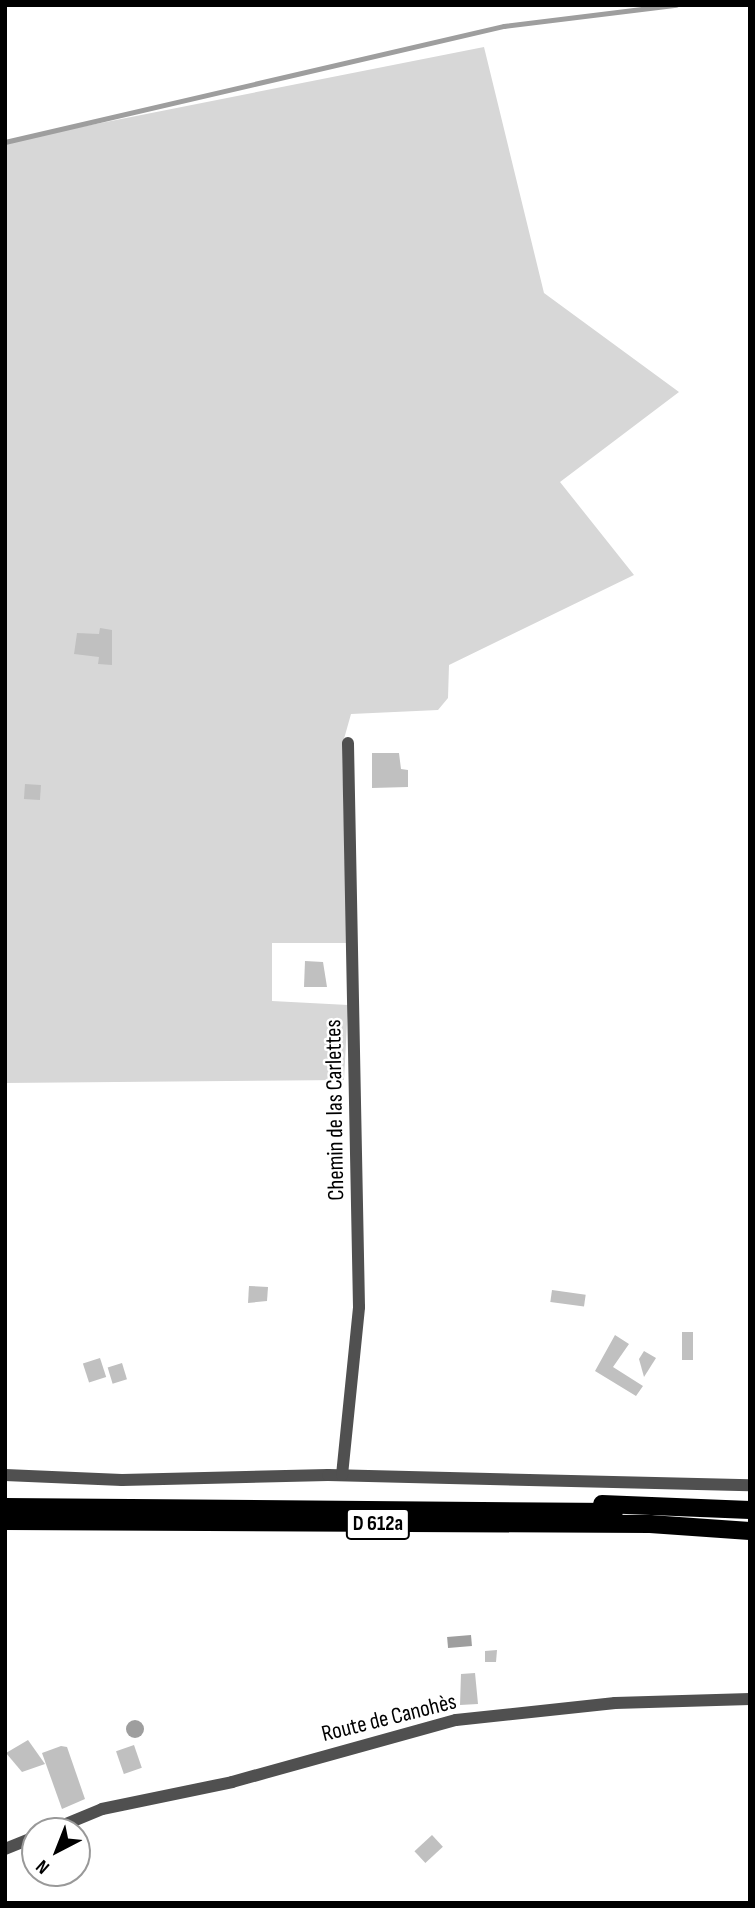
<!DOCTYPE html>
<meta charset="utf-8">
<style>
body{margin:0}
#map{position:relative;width:755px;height:1908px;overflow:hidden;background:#fff;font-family:"Sofia Sans Condensed",sans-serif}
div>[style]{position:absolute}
.green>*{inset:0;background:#d7d7d7}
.water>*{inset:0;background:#9e9e9e;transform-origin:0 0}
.round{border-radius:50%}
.stream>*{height:4.5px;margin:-2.25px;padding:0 2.25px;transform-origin:2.25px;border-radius:2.25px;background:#9e9e9e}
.building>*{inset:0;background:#c0c0c0;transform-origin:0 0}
.street>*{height:12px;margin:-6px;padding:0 6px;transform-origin:6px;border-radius:6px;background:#505050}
.primary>*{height:18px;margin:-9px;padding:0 9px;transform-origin:9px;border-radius:9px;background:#000}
span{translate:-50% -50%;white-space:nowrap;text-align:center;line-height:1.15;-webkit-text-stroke:5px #fff;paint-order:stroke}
.shield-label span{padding:2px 5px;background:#fff;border:2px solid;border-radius:5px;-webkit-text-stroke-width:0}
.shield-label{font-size:21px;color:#000;font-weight:700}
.street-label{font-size:23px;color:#000}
.frame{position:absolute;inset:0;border:7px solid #000;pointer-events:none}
.north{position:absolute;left:21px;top:1817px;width:70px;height:70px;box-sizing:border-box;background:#fff;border:2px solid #999;border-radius:50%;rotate:222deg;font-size:19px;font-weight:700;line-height:28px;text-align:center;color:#000}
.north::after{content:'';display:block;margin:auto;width:24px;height:32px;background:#000;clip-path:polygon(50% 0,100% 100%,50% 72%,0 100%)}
</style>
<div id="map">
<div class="green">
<i style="clip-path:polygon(484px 47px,544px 293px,679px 392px,560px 482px,634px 575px,449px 665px,448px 698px,438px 710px,351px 714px,342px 746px,347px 943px,272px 943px,272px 1001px,348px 1005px,344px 1080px,5px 1083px,5px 142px)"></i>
</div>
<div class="water">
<i style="left:471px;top:1635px;width:11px;height:24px;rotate:85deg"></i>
<i class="round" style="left:126px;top:1720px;width:18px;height:18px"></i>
</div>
<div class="stream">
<i style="left:5px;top:142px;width:512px;rotate:-13.09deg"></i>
<i style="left:504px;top:26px;width:173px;rotate:-7deg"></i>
</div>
<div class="building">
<i style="clip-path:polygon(100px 628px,112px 630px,112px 665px,98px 664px,99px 657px,74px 654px,77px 633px,99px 634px)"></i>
<i style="clip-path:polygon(372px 753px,399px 753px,401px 769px,408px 770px,408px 787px,372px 788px)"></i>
<i style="left:25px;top:784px;width:16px;height:15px;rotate:4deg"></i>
<i style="clip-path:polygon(305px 961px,323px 962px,327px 987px,304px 987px)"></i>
<i style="clip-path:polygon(249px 1286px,268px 1287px,267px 1301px,248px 1303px)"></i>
<i style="left:552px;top:1290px;width:34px;height:12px;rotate:8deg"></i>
<i style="left:693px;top:1332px;width:28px;height:11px;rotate:90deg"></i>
<i style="clip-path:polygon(615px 1335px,629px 1344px,613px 1367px,643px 1386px,636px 1396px,595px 1371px)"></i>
<i style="clip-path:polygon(644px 1351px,656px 1358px,644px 1377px,639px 1359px)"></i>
<i style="left:100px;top:1358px;width:20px;height:18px;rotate:72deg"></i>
<i style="left:122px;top:1363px;width:17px;height:15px;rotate:73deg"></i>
<i style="clip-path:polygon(497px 1650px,496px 1662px,485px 1662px,485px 1651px)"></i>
<i style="clip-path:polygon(475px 1673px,478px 1704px,460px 1705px,461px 1674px)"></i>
<i style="clip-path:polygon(28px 1740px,45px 1764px,22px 1772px,6px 1753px)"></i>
<i style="left:134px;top:1745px;width:24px;height:19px;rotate:71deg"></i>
<i style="clip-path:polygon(61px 1746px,67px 1747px,85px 1799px,62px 1809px,42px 1753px)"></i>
<i style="left:432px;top:1835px;width:16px;height:24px;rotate:47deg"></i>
</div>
<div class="street">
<i style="left:5px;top:1475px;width:117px;rotate:2.4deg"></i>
<i style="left:122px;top:1480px;width:206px;rotate:-1.4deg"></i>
<i style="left:328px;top:1475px;width:422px;rotate:1.4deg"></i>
<i style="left:342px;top:1475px;width:169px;rotate:-84.2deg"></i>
<i style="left:359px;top:1307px;width:564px;rotate:-91.12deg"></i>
<i style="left:49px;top:1831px;width:57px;rotate:-22.5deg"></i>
<i style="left:102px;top:1809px;width:133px;rotate:-11.7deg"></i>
<i style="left:232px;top:1782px;width:232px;rotate:-15.5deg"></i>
<i style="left:456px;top:1720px;width:160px;rotate:-6.1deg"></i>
<i style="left:615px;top:1703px;width:135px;rotate:-1.7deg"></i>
<i style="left:5px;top:1849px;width:32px;rotate:-22deg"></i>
</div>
<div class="primary">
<i style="left:602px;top:1504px;width:148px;rotate:2.3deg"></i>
<i style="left:5px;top:1507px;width:609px;rotate:0.47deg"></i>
<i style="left:5px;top:1521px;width:645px;rotate:0.27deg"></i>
<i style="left:650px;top:1524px;width:100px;rotate:4deg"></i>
</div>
<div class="shield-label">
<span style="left:378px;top:1524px">D 612a</span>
</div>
<div class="street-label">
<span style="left:335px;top:1110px;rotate:-91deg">Chemin de las Carlettes</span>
<span style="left:389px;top:1718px;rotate:-14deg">Route de Canohès</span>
</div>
<div class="frame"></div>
<div class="north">N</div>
</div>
